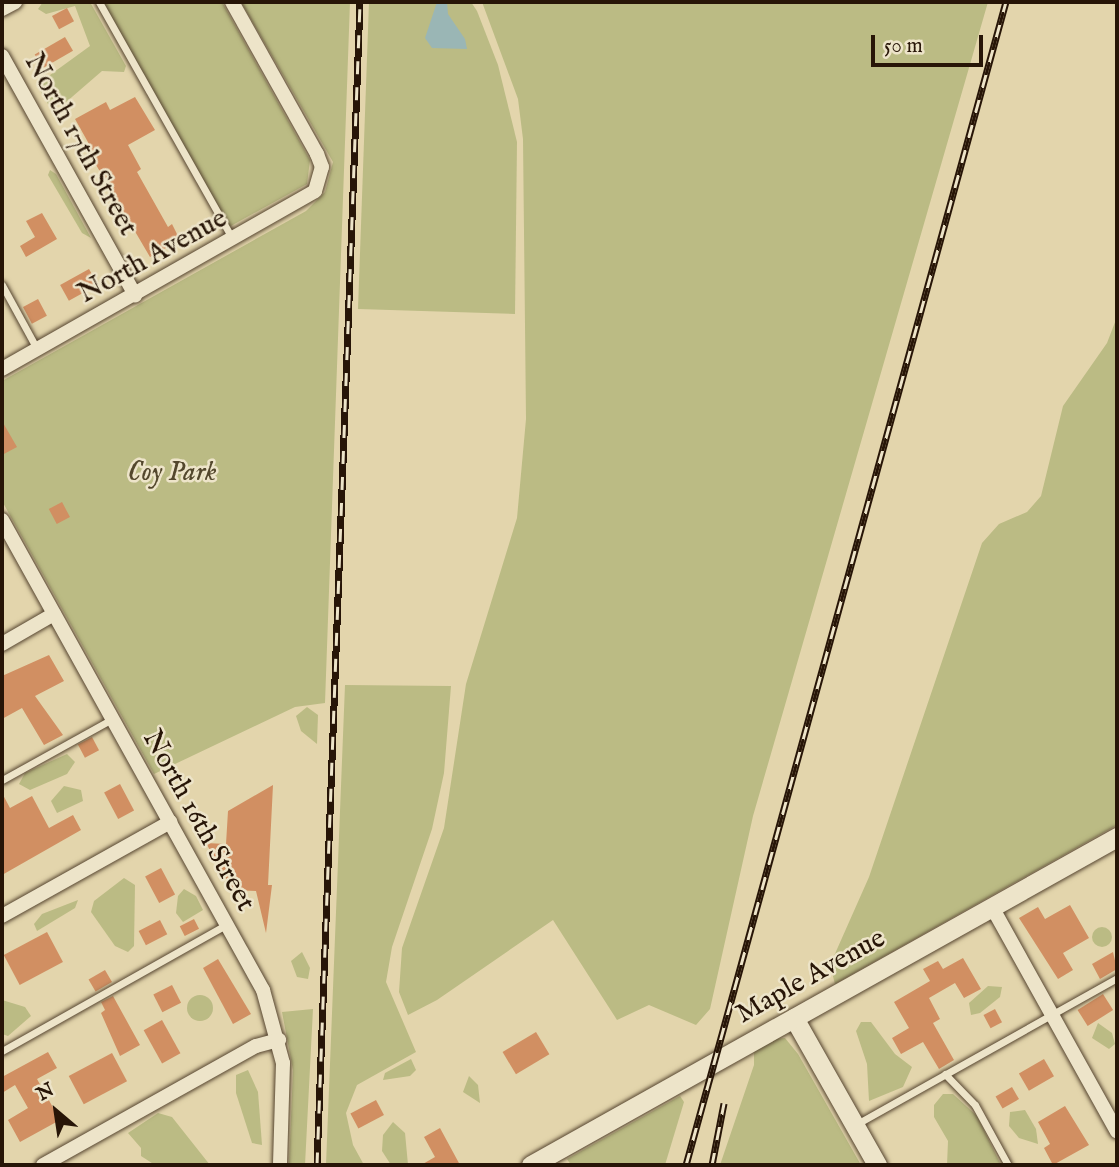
<!DOCTYPE html>
<style>
body{margin:0}
#map{position:relative;width:1119px;height:1167px;overflow:hidden;background:#e3d5ac;font-family:"IM FELL English",serif}
div>[style]{position:absolute}
.green>*{inset:0;background:#bbbb84}
.round{border-radius:50%}
.water>*{inset:0;background:#9ab6b5}
.building>*{inset:0;background:#d18f62;transform-origin:0 0}
.roads{filter:drop-shadow(0 0 2px #564530) drop-shadow(0 0 2px #564530)}
.lane>*{height:7px;margin:-3.5px;padding:0 3.5px;transform-origin:3.5px;border-radius:3.5px;background:#ede4c9}
.street>*{height:14px;margin:-7px;padding:0 7px;transform-origin:7px;border-radius:7px;background:#ede4c9}
.secondary>*{height:19px;margin:-9.5px;padding:0 9.5px;transform-origin:9.5px;border-radius:9.5px;background:#ede4c9}
.rail>*{height:7px;margin-top:-3.5px;transform-origin:0;background:repeating-linear-gradient(90deg,#ede4c9 0 13px,#271507 0 26px);box-sizing:border-box;border-block:2px solid #271507}
span{translate:-50% -50%;white-space:nowrap;text-align:center;line-height:1.15;-webkit-text-stroke:5px #ede4c9;paint-order:stroke}
.street-label{font-size:28px;color:#271507}
.park-label{font-size:28px;color:#53472c;font-style:italic}
.frame{position:absolute;inset:0;border:4px solid #271507;pointer-events:none}
.north{position:absolute;left:21px;top:1076px;width:70px;height:70px;-webkit-text-stroke:5px #ede4c9;paint-order:stroke;rotate:331deg;font-size:19px;font-weight:700;line-height:28px;text-align:center;color:#271507}
.north::after{content:'';display:block;margin:auto;width:24px;height:32px;background:#271507;clip-path:polygon(50% 0,100% 100%,50% 72%,0 100%)}
.scale{position:absolute;left:871px;top:35px;width:112px;height:32px;box-sizing:border-box;border:4px solid #271507;border-top:0;padding-left:9px;font-size:21px;line-height:24px;white-space:nowrap;color:#271507;-webkit-text-stroke:5px #ede4c9;paint-order:stroke}
</style>
<div id="map">
<div class="green">
<i style="clip-path:polygon(43px 2px,90px 2px,126px 66px,124px 72px,102px 71px,65px 103px,48px 104px,39px 89px,50px 75px,90px 46px,75px 6px,46px 14px,38px 9px)"></i>
<i style="clip-path:polygon(103px 2px,222px 2px,310px 160px,307px 184px,229px 227px)"></i>
<i style="clip-path:polygon(241px 2px,350px 2px,325px 703px,295px 707px,154px 774px,2px 501px,2px 381px,306px 211px,325px 192px,333px 162px)"></i>
<i style="clip-path:polygon(369px 2px,471px 2px,477px 11px,498px 65px,517px 142px,515px 314px,358px 309px)"></i>
<i style="clip-path:polygon(482px 2px,988px 2px,753px 816px,710px 1009px,696px 1025px,649px 1005px,617px 1020px,553px 920px,437px 1000px,408px 1015px,399px 992px,402px 948px,444px 828px,466px 684px,517px 518px,526px 419px,523px 139px,518px 99px)"></i>
<i style="clip-path:polygon(50px 170px,56px 174px,91px 238px,82px 233px,48px 175px)"></i>
<i style="clip-path:polygon(1117px 317px,1117px 825px,835px 984px,830px 965px,869px 877px,982px 543px,999px 524px,1027px 512px,1041px 496px,1063px 406px,1107px 343px)"></i>
<i style="clip-path:polygon(345px 685px,451px 686px,444px 773px,432px 829px,392px 947px,386px 982px,416px 1052px,357px 1085px,346px 1113px,353px 1145px,364px 1165px,326px 1165px)"></i>
<i style="clip-path:polygon(307px 707px,318px 715px,317px 744px,301px 731px,296px 716px)"></i>
<i style="clip-path:polygon(67px 754px,75px 762px,67px 774px,30px 790px,19px 784px,25px 773px)"></i>
<i style="clip-path:polygon(64px 786px,81px 790px,83px 801px,57px 813px,51px 801px)"></i>
<i style="clip-path:polygon(124px 878px,135px 885px,134px 946px,128px 952px,115px 946px,91px 912px,94px 901px)"></i>
<i style="clip-path:polygon(184px 889px,196px 896px,203px 910px,183px 922px,176px 913px,178px 896px)"></i>
<i style="clip-path:polygon(78px 900px,75px 908px,37px 931px,34px 924px,42px 914px)"></i>
<i class="round" style="left:1092px;top:927px;width:20px;height:20px"></i>
<i style="clip-path:polygon(302px 952px,310px 968px,308px 979px,297px 977px,291px 961px)"></i>
<i style="clip-path:polygon(988px 986px,1002px 987px,1000px 997px,980px 1013px,971px 1015px,969px 1003px)"></i>
<i class="round" style="left:187px;top:995px;width:26px;height:26px"></i>
<i style="clip-path:polygon(2px 1000px,25px 1007px,31px 1016px,8px 1036px,2px 1034px)"></i>
<i style="clip-path:polygon(313px 1009px,305px 1165px,289px 1165px,293px 1070px,282px 1012px)"></i>
<i style="clip-path:polygon(861px 1022px,871px 1022px,895px 1054px,912px 1067px,903px 1087px,869px 1101px,867px 1064px,856px 1031px)"></i>
<i style="clip-path:polygon(1098px 1023px,1112px 1033px,1115px 1044px,1109px 1049px,1092px 1038px)"></i>
<i style="clip-path:polygon(785px 1038px,798px 1054px,861px 1165px,720px 1165px,754px 1065px,754px 1052px,774px 1039px)"></i>
<i style="clip-path:polygon(411px 1059px,416px 1070px,410px 1076px,383px 1080px,385px 1073px)"></i>
<i style="clip-path:polygon(248px 1070px,258px 1092px,262px 1145px,252px 1143px,236px 1093px,236px 1075px)"></i>
<i style="clip-path:polygon(469px 1076px,478px 1085px,480px 1103px,463px 1092px)"></i>
<i style="clip-path:polygon(943px 1094px,953px 1094px,977px 1116px,1001px 1165px,947px 1165px,948px 1141px,934px 1117px,934px 1105px)"></i>
<i style="clip-path:polygon(680px 1096px,684px 1102px,665px 1165px,571px 1165px,567px 1159px)"></i>
<i style="clip-path:polygon(1025px 1110px,1036px 1129px,1038px 1144px,1019px 1138px,1009px 1126px,1010px 1112px)"></i>
<i style="clip-path:polygon(158px 1113px,172px 1117px,210px 1165px,155px 1165px,141px 1156px,141px 1148px,128px 1133px)"></i>
<i style="clip-path:polygon(393px 1122px,405px 1133px,408px 1165px,391px 1165px,382px 1151px,383px 1135px)"></i>
</div>
<div class="water">
<i style="clip-path:polygon(437px 2px,447px 2px,448px 14px,465px 39px,467px 49px,432px 48px,425px 38px)"></i>
</div>
<div class="building">
<i style="left:67px;top:8px;width:15px;height:17px;rotate:62deg"></i>
<i style="left:65px;top:37px;width:16px;height:35px;rotate:60deg"></i>
<i style="clip-path:polygon(135px 97px,155px 130px,128px 145px,141px 169px,137px 172px,168px 227px,172px 224px,180px 240px,150px 257px,85px 146px,89px 144px,75px 119px,106px 102px,110px 110px)"></i>
<i style="clip-path:polygon(42px 213px,57px 239px,26px 257px,20px 246px,35px 237px,26px 221px)"></i>
<i style="left:89px;top:269px;width:18px;height:33px;rotate:61deg"></i>
<i style="left:38px;top:299px;width:19px;height:17px;rotate:62deg"></i>
<i style="clip-path:polygon(2px 421px,17px 447px,2px 455px)"></i>
<i style="left:62px;top:502px;width:17px;height:15px;rotate:62deg"></i>
<i style="clip-path:polygon(49px 655px,64px 681px,35px 696px,63px 735px,44px 745px,22px 708px,2px 719px,2px 676px)"></i>
<i style="left:92px;top:737px;width:15px;height:16px;rotate:62deg"></i>
<i style="left:120px;top:784px;width:30px;height:18px;rotate:62deg"></i>
<i style="clip-path:polygon(273px 785px,268px 885px,272px 885px,266px 933px,256px 891px,232px 890px,206px 843px,226px 844px,228px 811px)"></i>
<i style="clip-path:polygon(2px 793px,10px 808px,32px 796px,49px 828px,73px 815px,81px 830px,2px 875px)"></i>
<i style="left:161px;top:868px;width:30px;height:18px;rotate:62deg"></i>
<i style="clip-path:polygon(1070px 905px,1089px 938px,1063px 953px,1073px 970px,1058px 979px,1019px 918px,1038px 907px,1045px 919px)"></i>
<i style="left:194px;top:919px;width:11px;height:16px;rotate:63deg"></i>
<i style="left:160px;top:920px;width:16px;height:24px;rotate:63deg"></i>
<i style="left:47px;top:932px;width:34px;height:49px;rotate:62deg"></i>
<i style="clip-path:polygon(1113px 952px,1117px 969px,1100px 979px,1092px 964px)"></i>
<i style="clip-path:polygon(963px 958px,981px 989px,964px 998px,955px 983px,929px 998px,940px 1019px,933px 1023px,954px 1060px,939px 1069px,923px 1042px,901px 1054px,892px 1038px,909px 1028px,894px 1002px,930px 981px,923px 969px,938px 961px,943px 969px)"></i>
<i style="clip-path:polygon(218px 959px,251px 1014px,233px 1024px,203px 968px)"></i>
<i style="left:105px;top:970px;width:14px;height:19px;rotate:60deg"></i>
<i style="left:172px;top:985px;width:20px;height:21px;rotate:63deg"></i>
<i style="left:1103px;top:994px;width:19px;height:30px;rotate:58deg"></i>
<i style="clip-path:polygon(113px 996px,140px 1045px,120px 1056px,101px 1013px,105px 1010px,101px 1002px)"></i>
<i style="left:995px;top:1009px;width:15px;height:13px;rotate:62deg"></i>
<i style="left:162px;top:1020px;width:38px;height:21px;rotate:61deg"></i>
<i style="left:536px;top:1032px;width:26px;height:39px;rotate:59deg"></i>
<i style="clip-path:polygon(48px 1052px,57px 1068px,37px 1079px,60px 1120px,20px 1142px,8px 1120px,28px 1108px,15px 1085px,2px 1093px,2px 1077px)"></i>
<i style="left:112px;top:1053px;width:32px;height:49px;rotate:62deg"></i>
<i style="left:1044px;top:1059px;width:20px;height:29px;rotate:60deg"></i>
<i style="left:1012px;top:1087px;width:14px;height:19px;rotate:60deg"></i>
<i style="left:376px;top:1100px;width:17px;height:29px;rotate:62deg"></i>
<i style="clip-path:polygon(1065px 1106px,1089px 1145px,1053px 1165px,1044px 1148px,1050px 1144px,1038px 1122px)"></i>
<i style="clip-path:polygon(440px 1128px,460px 1165px,421px 1165px,435px 1157px,424px 1137px)"></i>
</div>
<div class="roads">
<div class="lane">
<i style="left:99px;top:2px;width:273px;rotate:60.6deg"></i>
<i style="left:2px;top:285px;width:73px;rotate:61.3deg"></i>
<i style="left:2px;top:780px;width:126px;rotate:-29deg"></i>
<i style="left:2px;top:1051px;width:258px;rotate:-29.4deg"></i>
<i style="left:945px;top:1074px;width:43px;rotate:45.9deg"></i>
<i style="left:975px;top:1105px;width:68px;rotate:61.2deg"></i>
<i style="left:855px;top:1125px;width:300px;rotate:-29.3deg"></i>
</div>
<div class="street">
<i style="left:2px;top:9px;width:15px;rotate:-28deg"></i>
<i style="left:2px;top:56px;width:274px;rotate:60.9deg"></i>
<i style="left:2px;top:369px;width:360px;rotate:-29.6deg"></i>
<i style="left:315px;top:191px;width:25px;rotate:-74deg"></i>
<i style="left:322px;top:167px;width:14px;rotate:-111deg"></i>
<i style="left:317px;top:154px;width:174px;rotate:-119.2deg"></i>
<i style="left:2px;top:520px;width:538px;rotate:60.96deg"></i>
<i style="left:263px;top:990px;width:76px;rotate:74.7deg"></i>
<i style="left:283px;top:1063px;width:102px;rotate:91.7deg"></i>
<i style="left:2px;top:644px;width:60px;rotate:-30deg"></i>
<i style="left:992px;top:907px;width:257px;rotate:60.9deg"></i>
<i style="left:2px;top:916px;width:193px;rotate:-29.2deg"></i>
<i style="left:43px;top:1165px;width:244px;rotate:-29.2deg"></i>
<i style="left:256px;top:1046px;width:24px;rotate:-15deg"></i>
</div>
<div class="secondary">
<i style="left:794px;top:1018px;width:169px;rotate:60.5deg"></i>
<i style="left:531px;top:1165px;width:672px;rotate:-29.24deg"></i>
</div>
</div>
<div class="rail">
<i style="left:317px;top:1165px;width:1164px;rotate:-87.88deg"></i>
<i style="left:686px;top:1165px;width:1206px;rotate:-74.62deg"></i>
<i style="left:712px;top:1165px;width:63px;rotate:-79deg"></i>
</div>
<div class="street-label">
<span style="left:80px;top:145px;rotate:61deg">North 17th Street</span>
<span style="left:153px;top:257px;rotate:-29deg">North Avenue</span>
<span style="left:198px;top:821px;rotate:61deg">North 16th Street</span>
<span style="left:811px;top:977px;rotate:-29deg">Maple Avenue</span>
</div>
<div class="park-label">
<span style="left:172px;top:473px">Coy Park</span>
</div>
<div class="frame"></div>
<div class="north">N</div>
<div class="scale">50 m</div>
</div>
